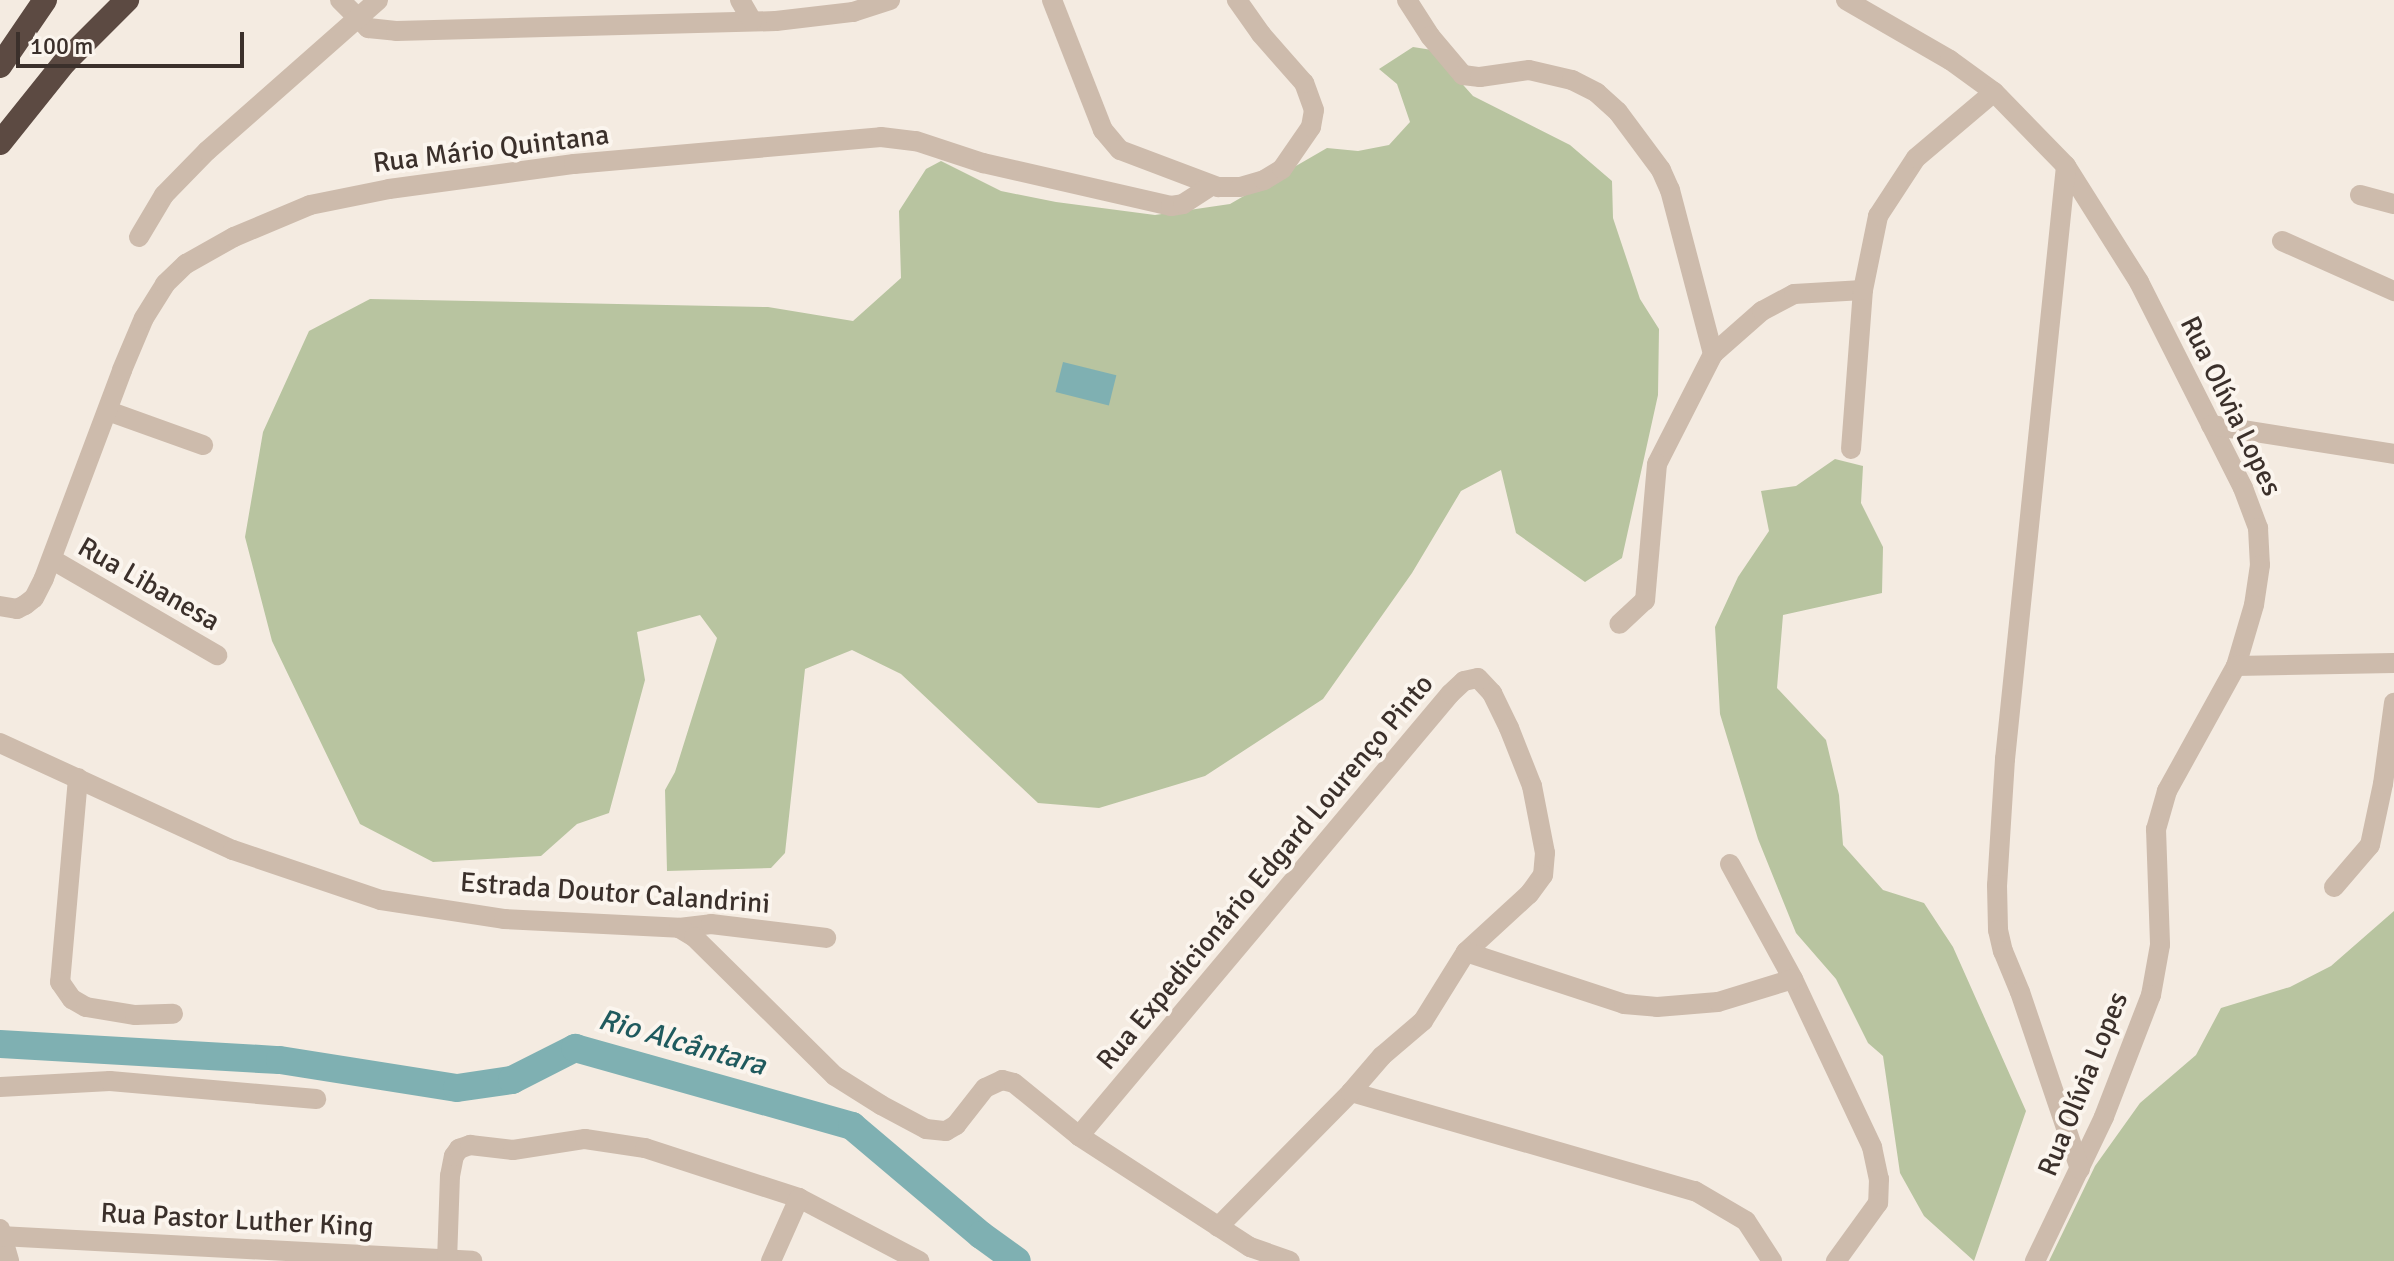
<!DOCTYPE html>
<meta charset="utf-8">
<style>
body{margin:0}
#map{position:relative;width:2394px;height:1261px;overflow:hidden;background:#f4ebe1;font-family:Signika,sans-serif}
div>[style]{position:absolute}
.green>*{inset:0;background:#b8c4a0}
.water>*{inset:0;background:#7fb0b2;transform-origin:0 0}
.river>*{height:28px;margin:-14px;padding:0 14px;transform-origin:14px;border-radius:14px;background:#7fb0b2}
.minor>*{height:20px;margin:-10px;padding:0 10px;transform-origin:10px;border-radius:10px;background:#cdbbac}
.highway>*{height:24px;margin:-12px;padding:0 12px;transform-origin:12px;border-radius:12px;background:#5c4a42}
span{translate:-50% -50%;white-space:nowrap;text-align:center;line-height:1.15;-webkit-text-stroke:8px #fbf5ee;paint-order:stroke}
.street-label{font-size:28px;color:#3b302b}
.water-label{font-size:30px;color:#1f5a5e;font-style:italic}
.scale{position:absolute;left:16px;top:32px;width:228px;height:36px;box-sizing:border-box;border:4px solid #3b302b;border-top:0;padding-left:10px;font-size:24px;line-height:28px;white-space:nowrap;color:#3b302b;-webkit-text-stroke:6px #fbf5ee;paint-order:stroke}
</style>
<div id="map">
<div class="green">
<i style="clip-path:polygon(1413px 47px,1432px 50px,1473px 96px,1570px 145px,1612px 181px,1613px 218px,1640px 299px,1659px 329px,1658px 395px,1622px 558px,1585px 582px,1516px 533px,1501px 470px,1461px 491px,1412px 573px,1323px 699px,1205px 776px,1099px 808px,1038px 803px,901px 674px,852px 650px,805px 669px,785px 853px,771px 868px,667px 871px,665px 790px,675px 772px,717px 638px,700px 615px,637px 632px,645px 680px,609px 813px,577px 824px,541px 856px,433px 862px,360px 824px,272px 641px,245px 537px,263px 432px,309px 331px,370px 299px,768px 307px,853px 321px,901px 278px,899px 211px,926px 169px,941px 161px,1001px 191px,1056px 202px,1155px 215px,1230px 204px,1327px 148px,1358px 151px,1389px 145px,1410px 122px,1397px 84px,1379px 69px)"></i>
<i style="clip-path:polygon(1835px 459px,1863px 466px,1861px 503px,1883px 547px,1882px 593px,1783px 615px,1777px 688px,1826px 740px,1839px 795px,1843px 845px,1883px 890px,1924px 903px,1953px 947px,2026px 1111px,1974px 1261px,1924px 1216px,1900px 1173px,1883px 1056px,1868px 1043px,1836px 979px,1796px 933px,1758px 839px,1720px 714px,1715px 627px,1738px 577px,1769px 531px,1761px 491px,1796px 486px)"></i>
<i style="clip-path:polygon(2394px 911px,2394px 1261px,2049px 1261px,2095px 1166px,2140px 1103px,2196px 1055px,2221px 1008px,2290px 987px,2331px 966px)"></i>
</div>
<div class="water">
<i style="left:1063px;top:362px;width:55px;height:31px;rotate:14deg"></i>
</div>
<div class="river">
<i style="left:0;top:1044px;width:280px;rotate:3.3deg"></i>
<i style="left:280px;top:1060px;width:179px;rotate:9deg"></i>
<i style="left:457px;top:1088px;width:56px;rotate:-8.3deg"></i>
<i style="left:512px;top:1080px;width:71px;rotate:-26.9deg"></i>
<i style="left:575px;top:1048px;width:288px;rotate:15.7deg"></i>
<i style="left:852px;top:1126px;width:169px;rotate:40.2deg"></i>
<i style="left:981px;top:1235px;width:44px;rotate:35.8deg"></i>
</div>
<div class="minor">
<i style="left:340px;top:0;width:40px;rotate:45deg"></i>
<i style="left:368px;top:28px;width:28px;rotate:6deg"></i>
<i style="left:396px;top:31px;width:380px;rotate:-1.5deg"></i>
<i style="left:776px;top:21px;width:78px;rotate:-6.7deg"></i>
<i style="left:853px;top:12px;width:39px;rotate:-18deg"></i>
<i style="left:740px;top:0;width:24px;rotate:60deg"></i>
<i style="left:1052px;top:0;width:140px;rotate:68.6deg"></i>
<i style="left:1103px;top:130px;width:26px;rotate:50deg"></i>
<i style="left:1120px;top:150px;width:105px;rotate:20.7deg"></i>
<i style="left:1218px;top:187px;width:22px"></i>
<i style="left:1240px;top:187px;width:25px;rotate:-16deg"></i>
<i style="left:1264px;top:180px;width:21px;rotate:-31deg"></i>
<i style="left:1282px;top:169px;width:51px;rotate:-55.4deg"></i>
<i style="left:1311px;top:127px;width:17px;rotate:-80deg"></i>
<i style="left:1314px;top:110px;width:29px;rotate:-110deg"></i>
<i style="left:1304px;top:83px;width:65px;rotate:-131.3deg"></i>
<i style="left:1261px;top:34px;width:42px;rotate:-125.2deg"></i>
<i style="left:1407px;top:0;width:43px;rotate:57.4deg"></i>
<i style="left:1430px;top:36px;width:51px;rotate:49.8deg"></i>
<i style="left:1463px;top:75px;width:17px;rotate:7deg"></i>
<i style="left:1480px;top:77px;width:49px;rotate:-8.1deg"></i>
<i style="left:1529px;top:70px;width:44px;rotate:13.1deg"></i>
<i style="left:1572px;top:80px;width:28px;rotate:27deg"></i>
<i style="left:1597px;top:93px;width:28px;rotate:42deg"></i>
<i style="left:1618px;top:112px;width:72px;rotate:53.4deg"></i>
<i style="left:1661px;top:170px;width:22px;rotate:66deg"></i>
<i style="left:1670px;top:190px;width:170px;rotate:75.3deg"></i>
<i style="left:1713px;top:354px;width:123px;rotate:117deg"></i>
<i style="left:1657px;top:464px;width:137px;rotate:95deg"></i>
<i style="left:1645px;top:600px;width:35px;rotate:137deg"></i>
<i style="left:1846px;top:0;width:120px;rotate:30deg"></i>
<i style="left:1950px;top:60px;width:54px;rotate:36deg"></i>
<i style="left:1994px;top:92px;width:103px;rotate:45.8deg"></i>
<i style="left:2066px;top:166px;width:137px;rotate:57.8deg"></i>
<i style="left:2139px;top:282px;width:231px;rotate:63.2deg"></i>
<i style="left:2243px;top:488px;width:43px;rotate:69.4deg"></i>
<i style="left:2258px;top:528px;width:37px;rotate:87deg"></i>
<i style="left:2260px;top:565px;width:40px;rotate:98.5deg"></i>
<i style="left:2254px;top:605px;width:64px;rotate:106.4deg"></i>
<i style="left:2236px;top:666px;width:143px;rotate:118.9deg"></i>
<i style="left:2167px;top:791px;width:40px;rotate:106deg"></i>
<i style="left:2156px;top:829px;width:116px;rotate:88deg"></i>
<i style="left:2160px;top:945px;width:51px;rotate:100.2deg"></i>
<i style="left:2151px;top:995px;width:131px;rotate:111.1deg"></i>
<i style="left:2104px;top:1117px;width:160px;rotate:115.6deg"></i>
<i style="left:2066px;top:166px;width:596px;rotate:95.87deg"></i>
<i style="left:2005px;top:759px;width:126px;rotate:93.6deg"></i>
<i style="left:1997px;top:885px;width:45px;rotate:88.7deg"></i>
<i style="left:1998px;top:930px;width:22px;rotate:77deg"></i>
<i style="left:2003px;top:951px;width:44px;rotate:67.5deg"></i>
<i style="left:2020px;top:992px;width:187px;rotate:71.3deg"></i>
<i style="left:2360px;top:195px;width:35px;rotate:15deg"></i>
<i style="left:139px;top:237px;width:49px;rotate:-59.2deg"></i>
<i style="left:164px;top:195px;width:62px;rotate:-45.7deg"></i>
<i style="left:207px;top:151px;width:228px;rotate:-41.4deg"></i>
<i style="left:2282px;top:241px;width:123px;rotate:24.1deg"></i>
<i style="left:1713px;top:354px;width:65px;rotate:-41.3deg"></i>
<i style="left:1762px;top:311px;width:36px;rotate:-28deg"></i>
<i style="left:1794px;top:294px;width:69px;rotate:-3.3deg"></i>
<i style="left:108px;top:411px;width:101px;rotate:19.7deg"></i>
<i style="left:2211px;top:425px;width:185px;rotate:9deg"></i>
<i style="left:1851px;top:449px;width:159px;rotate:-85.7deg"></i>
<i style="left:1863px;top:290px;width:76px;rotate:-78.5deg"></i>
<i style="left:1878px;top:216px;width:69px;rotate:-56.8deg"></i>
<i style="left:1916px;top:158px;width:102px;rotate:-40.2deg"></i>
<i style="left:53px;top:560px;width:190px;rotate:30.1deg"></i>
<i style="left:0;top:606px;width:17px;rotate:10deg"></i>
<i style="left:17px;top:609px;width:9px;rotate:-27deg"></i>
<i style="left:25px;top:605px;width:11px;rotate:-38deg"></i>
<i style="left:34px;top:598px;width:22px;rotate:-63deg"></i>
<i style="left:44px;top:578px;width:222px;rotate:-69.4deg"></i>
<i style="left:122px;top:370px;width:56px;rotate:-67.1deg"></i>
<i style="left:144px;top:318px;width:40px;rotate:-58deg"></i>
<i style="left:165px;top:284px;width:29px;rotate:-44deg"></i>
<i style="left:186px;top:264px;width:55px;rotate:-29.4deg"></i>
<i style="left:234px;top:237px;width:82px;rotate:-22.8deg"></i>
<i style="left:310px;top:205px;width:81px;rotate:-11.4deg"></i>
<i style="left:389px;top:189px;width:187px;rotate:-7.7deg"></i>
<i style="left:574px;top:164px;width:308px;rotate:-5deg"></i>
<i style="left:881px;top:137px;width:35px;rotate:7deg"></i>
<i style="left:916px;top:141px;width:71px;rotate:18.2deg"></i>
<i style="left:983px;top:163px;width:193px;rotate:12.9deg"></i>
<i style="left:1171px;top:206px;width:12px;rotate:-9deg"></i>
<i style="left:1183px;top:204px;width:33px;rotate:-33deg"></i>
<i style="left:2236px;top:666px;width:158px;rotate:-1.1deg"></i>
<i style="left:0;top:743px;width:256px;rotate:24.7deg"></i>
<i style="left:233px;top:850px;width:156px;rotate:18.7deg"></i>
<i style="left:381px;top:900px;width:124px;rotate:8.8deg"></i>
<i style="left:504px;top:919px;width:175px;rotate:2.9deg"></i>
<i style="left:679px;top:928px;width:32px;rotate:-7deg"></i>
<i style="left:711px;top:924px;width:116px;rotate:6.9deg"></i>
<i style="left:78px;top:778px;width:205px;rotate:95deg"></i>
<i style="left:60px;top:982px;width:21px;rotate:55deg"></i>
<i style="left:72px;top:999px;width:16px;rotate:30deg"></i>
<i style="left:86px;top:1007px;width:50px;rotate:9.3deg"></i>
<i style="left:135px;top:1015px;width:38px;rotate:-2deg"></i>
<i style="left:1730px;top:864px;width:131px;rotate:61.3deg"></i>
<i style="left:1793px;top:979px;width:186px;rotate:64.8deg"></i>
<i style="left:1872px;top:1147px;width:33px;rotate:78deg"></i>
<i style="left:1879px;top:1179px;width:24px;rotate:92deg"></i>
<i style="left:1878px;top:1203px;width:72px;rotate:125.9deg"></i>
<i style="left:2334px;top:887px;width:55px;rotate:-49.4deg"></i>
<i style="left:2370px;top:845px;width:62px;rotate:-78deg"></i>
<i style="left:2383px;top:784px;width:82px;rotate:-82.3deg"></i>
<i style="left:679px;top:928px;width:17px;rotate:31deg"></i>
<i style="left:694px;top:937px;width:198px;rotate:44.6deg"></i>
<i style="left:835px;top:1076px;width:54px;rotate:32.2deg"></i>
<i style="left:881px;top:1105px;width:51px;rotate:28.1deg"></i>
<i style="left:926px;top:1129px;width:20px;rotate:6deg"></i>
<i style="left:946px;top:1131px;width:12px;rotate:-31deg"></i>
<i style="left:956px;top:1125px;width:47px;rotate:-51.9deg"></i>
<i style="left:985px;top:1088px;width:19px;rotate:-25deg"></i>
<i style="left:1002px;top:1080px;width:12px;rotate:14deg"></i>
<i style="left:1014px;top:1083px;width:84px;rotate:39.2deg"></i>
<i style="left:1079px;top:1136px;width:204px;rotate:33deg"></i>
<i style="left:1250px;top:1247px;width:42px;rotate:19.3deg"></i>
<i style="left:0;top:1087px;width:110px;rotate:-3.1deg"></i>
<i style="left:110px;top:1081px;width:207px;rotate:5deg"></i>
<i style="left:1351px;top:1092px;width:358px;rotate:16.1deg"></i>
<i style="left:1695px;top:1191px;width:59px;rotate:30.5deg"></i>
<i style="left:1746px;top:1221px;width:48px;rotate:57deg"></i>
<i style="left:1079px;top:1136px;width:577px;rotate:-49.99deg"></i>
<i style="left:1450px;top:694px;width:19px;rotate:-43deg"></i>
<i style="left:1464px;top:681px;width:14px;rotate:-12deg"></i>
<i style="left:1478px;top:678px;width:21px;rotate:47deg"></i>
<i style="left:1492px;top:693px;width:39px;rotate:64deg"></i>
<i style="left:1509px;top:728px;width:62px;rotate:68.4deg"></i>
<i style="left:1532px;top:786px;width:68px;rotate:79deg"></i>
<i style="left:1545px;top:853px;width:22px;rotate:95deg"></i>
<i style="left:1543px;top:875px;width:24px;rotate:126deg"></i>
<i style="left:1529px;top:894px;width:86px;rotate:137.4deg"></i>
<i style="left:1218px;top:1227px;width:190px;rotate:-45.4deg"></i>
<i style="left:1351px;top:1092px;width:48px;rotate:-49.3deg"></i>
<i style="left:1382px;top:1056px;width:54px;rotate:-40.5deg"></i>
<i style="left:1423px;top:1021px;width:81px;rotate:-58.1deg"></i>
<i style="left:1466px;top:952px;width:166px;rotate:18.2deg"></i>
<i style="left:1624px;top:1004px;width:33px;rotate:5deg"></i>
<i style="left:1657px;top:1007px;width:61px;rotate:-4.7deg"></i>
<i style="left:1718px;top:1002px;width:78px;rotate:-17deg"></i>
<i style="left:0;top:1229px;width:33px;rotate:74deg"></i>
<i style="left:0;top:1236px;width:473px;rotate:3deg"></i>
<i style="left:447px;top:1261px;width:85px;rotate:-88deg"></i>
<i style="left:450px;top:1176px;width:20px;rotate:-79deg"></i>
<i style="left:454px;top:1156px;width:9px;rotate:-54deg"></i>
<i style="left:459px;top:1149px;width:12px;rotate:-20deg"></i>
<i style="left:470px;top:1145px;width:43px;rotate:6.6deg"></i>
<i style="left:513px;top:1150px;width:73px;rotate:-8.7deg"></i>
<i style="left:585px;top:1139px;width:61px;rotate:8.5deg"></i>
<i style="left:645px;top:1148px;width:162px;rotate:18deg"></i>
<i style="left:799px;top:1198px;width:136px;rotate:27.7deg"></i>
<i style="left:771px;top:1261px;width:69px;rotate:-66deg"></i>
</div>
<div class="highway">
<i style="left:0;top:66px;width:80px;rotate:-55.7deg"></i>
<i style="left:0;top:143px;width:104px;rotate:-51.3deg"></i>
<i style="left:65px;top:62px;width:88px;rotate:-45deg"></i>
</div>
<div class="street-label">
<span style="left:491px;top:149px;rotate:-7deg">Rua Mário Quintana</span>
<span style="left:2231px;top:406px;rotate:64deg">Rua Olívia Lopes</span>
<span style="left:149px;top:584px;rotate:30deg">Rua Libanesa</span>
<span style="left:1265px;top:872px;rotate:-50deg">Rua Expedicionário Edgard Lourenço Pinto</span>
<span style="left:615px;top:893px;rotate:4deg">Estrada Doutor Calandrini</span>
<span style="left:2083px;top:1084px;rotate:-68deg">Rua Olívia Lopes</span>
<span style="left:237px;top:1220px;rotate:3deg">Rua Pastor Luther King</span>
</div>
<div class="water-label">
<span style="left:682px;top:1043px;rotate:16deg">Rio Alcântara</span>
</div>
<div class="scale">100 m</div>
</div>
